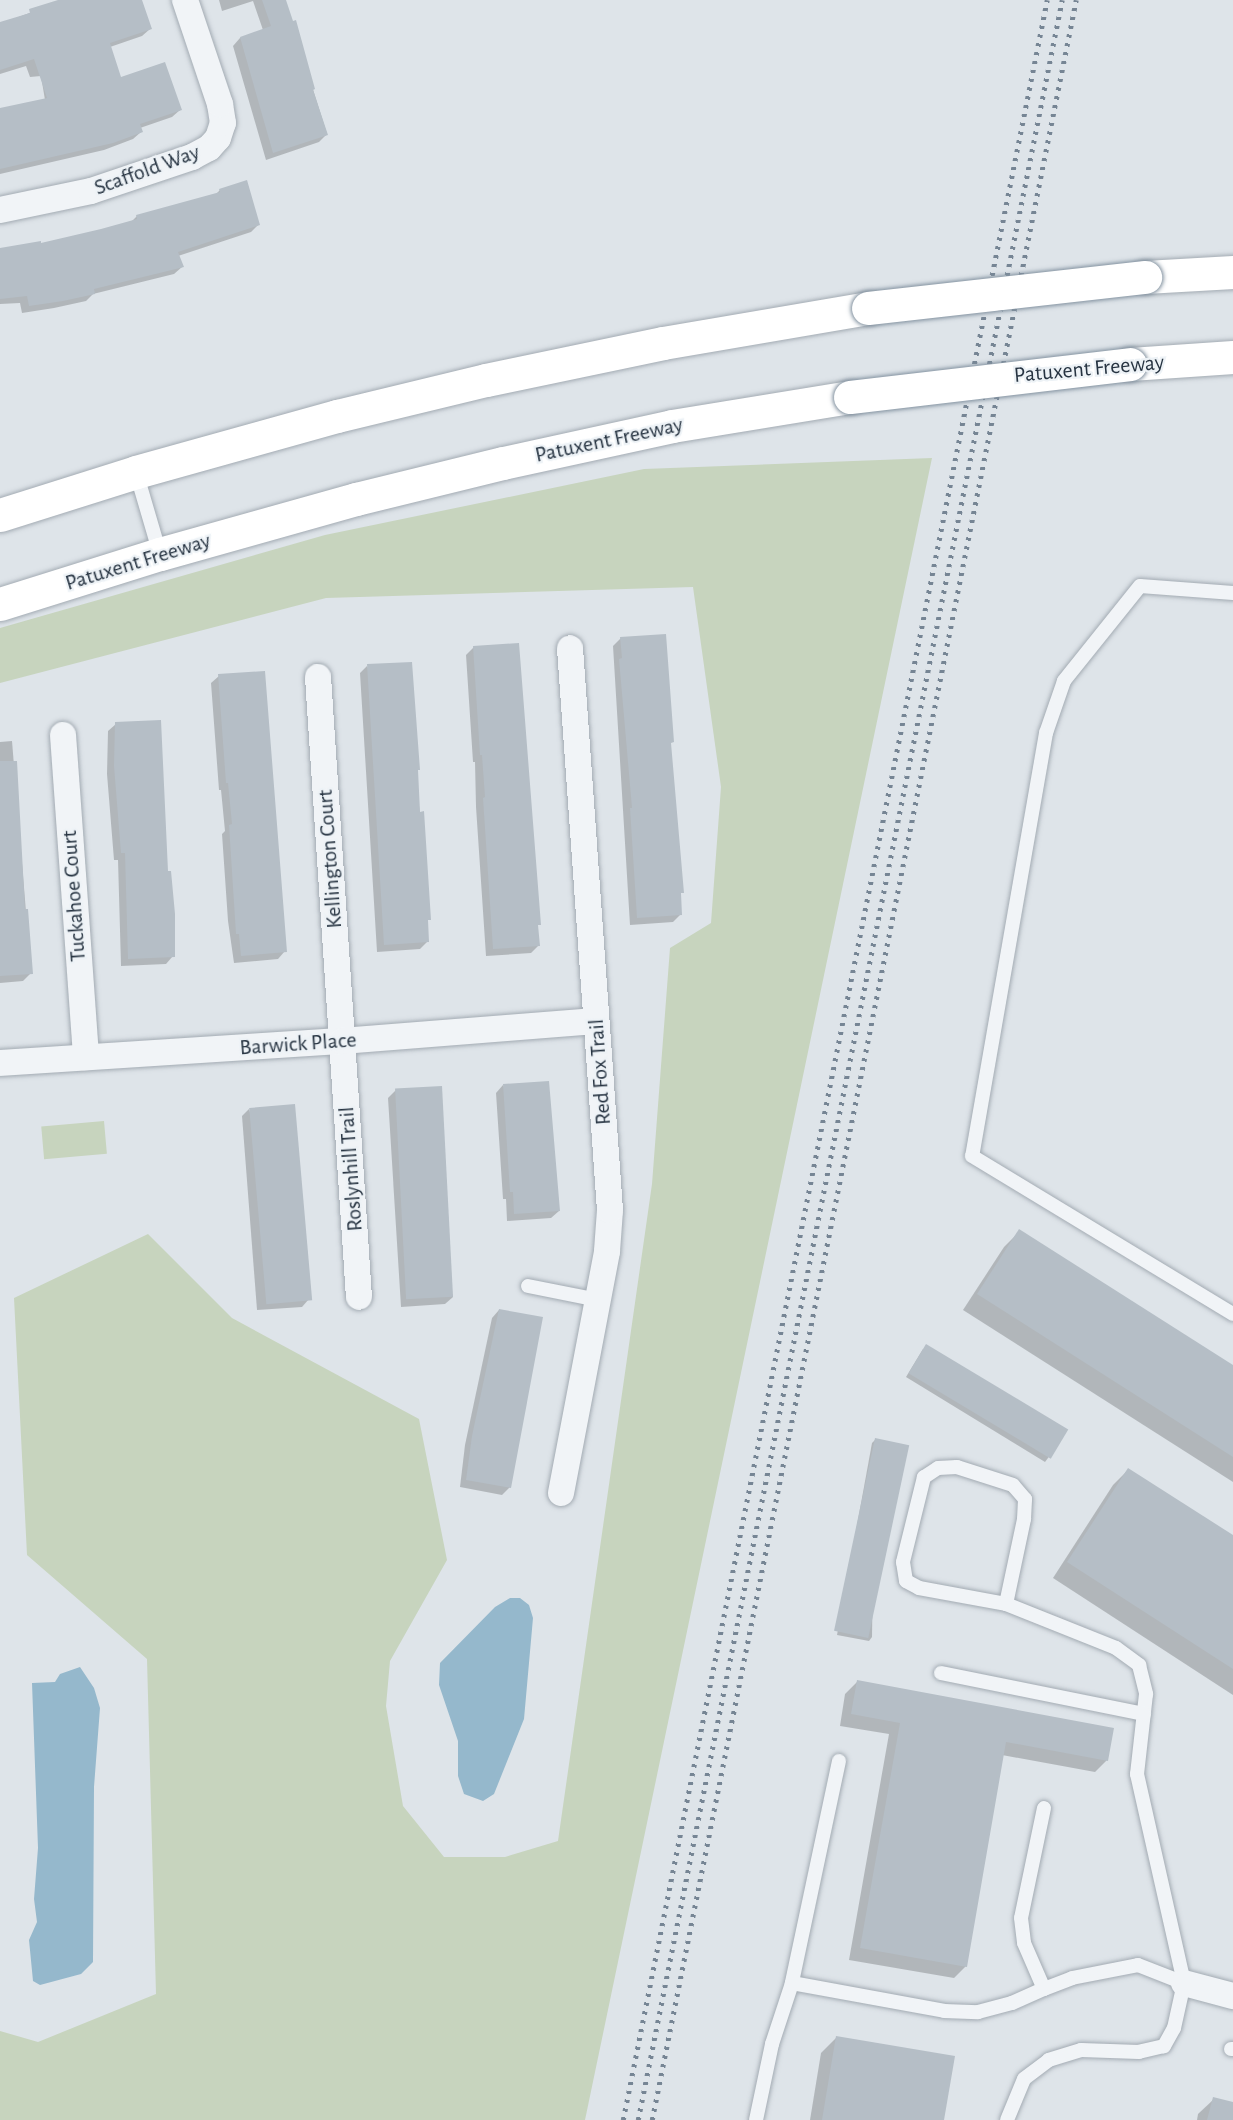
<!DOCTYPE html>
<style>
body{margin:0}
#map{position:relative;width:1233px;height:2120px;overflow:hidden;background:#dee4e9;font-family:"Alegreya Sans",sans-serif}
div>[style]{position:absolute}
.green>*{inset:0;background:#c7d4be;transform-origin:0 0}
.water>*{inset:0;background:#95b8cc}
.shadow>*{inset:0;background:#0003}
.building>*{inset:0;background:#b5bec6;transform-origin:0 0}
.roads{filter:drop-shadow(0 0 2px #a3abb3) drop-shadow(0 0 2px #a3abb3)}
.service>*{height:14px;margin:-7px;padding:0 7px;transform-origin:7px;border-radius:7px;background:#f1f4f7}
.minor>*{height:26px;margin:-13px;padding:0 13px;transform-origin:13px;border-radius:13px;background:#f1f4f7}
.motorway>*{height:33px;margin:-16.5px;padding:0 16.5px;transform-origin:16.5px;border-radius:16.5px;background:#fff}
.rail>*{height:4.5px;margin-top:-2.25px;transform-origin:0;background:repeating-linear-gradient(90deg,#768594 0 3px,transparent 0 9px)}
.bridges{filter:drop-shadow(0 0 2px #8493a1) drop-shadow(0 0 2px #8493a1)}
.motorway-bridge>*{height:33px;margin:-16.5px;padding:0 16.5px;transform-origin:16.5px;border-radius:16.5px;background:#fff}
span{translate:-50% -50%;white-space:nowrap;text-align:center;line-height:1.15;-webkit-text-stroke:4.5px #edf2f6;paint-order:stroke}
.street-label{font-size:22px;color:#263341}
</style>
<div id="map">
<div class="green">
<i style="clip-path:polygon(932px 458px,585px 2120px,0 2120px,0 2031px,38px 2042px,156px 1994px,147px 1659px,27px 1555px,14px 1298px,148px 1234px,232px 1318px,419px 1419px,447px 1560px,390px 1661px,386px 1706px,403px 1806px,444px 1857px,505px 1857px,558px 1841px,652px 1184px,670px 948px,711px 923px,721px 787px,693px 587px,326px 598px,0 683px,0 628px,325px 535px,644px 469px)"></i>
<i style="left:104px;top:1121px;width:33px;height:63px;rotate:85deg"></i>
</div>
<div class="water">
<i style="clip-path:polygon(510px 1598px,520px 1598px,529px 1605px,533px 1618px,524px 1719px,494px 1794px,483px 1801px,464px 1794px,458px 1776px,458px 1741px,439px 1685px,440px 1663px,495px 1607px)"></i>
<i style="clip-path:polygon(80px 1667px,94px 1688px,100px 1708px,94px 1787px,93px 1962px,81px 1974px,40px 1985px,33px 1981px,29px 1940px,37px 1922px,34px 1899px,38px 1848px,32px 1683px,55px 1682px,60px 1674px)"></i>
</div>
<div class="shadow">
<i style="clip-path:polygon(64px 0,141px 0,150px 29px,142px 36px,110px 47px,120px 79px,180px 110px,172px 117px,140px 128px,141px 132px,133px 139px,104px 150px,0 174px,0 109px,45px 100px,41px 76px,30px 77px,26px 66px,0 74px,0 24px)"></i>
<i style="clip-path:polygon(219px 0,285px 0,327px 134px,319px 142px,266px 160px,233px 46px,240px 38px,263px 30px,253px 1px,222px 11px)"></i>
<i style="clip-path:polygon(220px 190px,259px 224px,251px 232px,178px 256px,182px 267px,174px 274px,93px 294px,86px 301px,54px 308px,22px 313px,20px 303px,0 304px,0 252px,102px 231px,131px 222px,137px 216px,215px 195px)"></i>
<i style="clip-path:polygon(621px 638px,670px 744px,682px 892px,679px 895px,681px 914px,673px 922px,630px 925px,613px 646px)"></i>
<i style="clip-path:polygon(474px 647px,539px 924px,537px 926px,538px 946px,531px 953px,486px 956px,476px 807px,475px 762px,473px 762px,466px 655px)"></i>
<i style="clip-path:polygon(367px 666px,416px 771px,429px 919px,426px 922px,428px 941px,420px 949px,377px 952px,360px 673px)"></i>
<i style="clip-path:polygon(219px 676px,285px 951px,278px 959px,234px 963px,228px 921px,222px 834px,225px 831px,221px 790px,219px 790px,211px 683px)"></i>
<i style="clip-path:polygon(116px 724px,166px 873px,173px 956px,166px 964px,121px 966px,118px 860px,114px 860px,107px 774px,108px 731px)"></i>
<i style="clip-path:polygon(12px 741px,31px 973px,23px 981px,0 983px,0 742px)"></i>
<i style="clip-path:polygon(503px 1085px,559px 1211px,551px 1218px,507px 1221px,506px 1199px,503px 1199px,496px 1093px)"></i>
<i style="clip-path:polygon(396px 1090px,453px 1297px,445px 1304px,401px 1307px,388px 1098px)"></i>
<i style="clip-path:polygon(249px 1109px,309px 1299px,302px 1307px,257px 1310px,242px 1116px)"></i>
<i style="clip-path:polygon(1020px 1231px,1233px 1367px,1233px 1482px,963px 1310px,1004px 1247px)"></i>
<i style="clip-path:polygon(499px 1310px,510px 1487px,502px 1495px,460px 1487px,465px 1445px,492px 1318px)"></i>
<i style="clip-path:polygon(923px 1349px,1065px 1430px,1048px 1458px,1045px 1462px,906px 1377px)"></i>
<i style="clip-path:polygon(875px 1440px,872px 1637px,869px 1641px,837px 1635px,872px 1443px)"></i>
<i style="clip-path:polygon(1128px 1470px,1233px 1537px,1233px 1695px,1053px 1578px,1113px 1485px)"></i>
<i style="clip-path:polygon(857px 1682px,1107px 1760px,1095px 1772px,1002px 1755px,966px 1966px,954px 1978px,849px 1960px,889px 1734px,840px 1726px,845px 1694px)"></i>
<i style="clip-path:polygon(837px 2037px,943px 2120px,810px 2120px,821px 2053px)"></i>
<i style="clip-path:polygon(1214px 2099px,1233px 2104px,1233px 2120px,1197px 2120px,1198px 2114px)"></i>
</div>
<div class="building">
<i style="clip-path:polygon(58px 0,142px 0,152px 29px,110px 43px,121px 77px,165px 62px,182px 110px,140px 124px,143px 132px,113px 143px,0 169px,0 108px,47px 98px,34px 59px,0 70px,0 22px,30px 13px,29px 9px)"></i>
<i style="clip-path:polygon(262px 0,286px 0,293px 21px,296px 20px,315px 89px,313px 90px,328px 135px,273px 153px,240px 37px,271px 26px)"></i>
<i style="clip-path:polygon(247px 180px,260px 225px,178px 252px,184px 267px,94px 289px,95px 294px,63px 301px,29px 306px,27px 296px,0 299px,0 248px,41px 241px,41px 243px,101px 229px,137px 219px,136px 215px,220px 192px,219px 189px)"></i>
<i style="clip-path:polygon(666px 634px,674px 742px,671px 743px,684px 893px,681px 893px,682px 915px,637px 918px,630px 808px,632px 808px,619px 659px,622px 658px,620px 637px)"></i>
<i style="clip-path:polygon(519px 643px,541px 925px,538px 925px,540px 946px,493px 949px,483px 798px,485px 797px,482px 755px,480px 755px,473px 646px)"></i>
<i style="clip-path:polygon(412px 662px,420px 770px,418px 770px,420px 812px,424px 811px,431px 920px,428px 920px,429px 942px,384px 945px,367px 664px)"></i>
<i style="clip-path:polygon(265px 671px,287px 952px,241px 956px,239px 934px,236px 934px,229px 825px,232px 824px,228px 783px,226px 783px,218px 674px)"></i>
<i style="clip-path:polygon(161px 720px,168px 871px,171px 871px,175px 914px,175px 957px,128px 959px,125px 853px,121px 853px,114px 766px,115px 722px)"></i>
<i style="clip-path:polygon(0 761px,17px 761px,25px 909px,28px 909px,33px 974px,0 976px)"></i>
<i style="clip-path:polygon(549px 1081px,560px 1211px,514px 1214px,513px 1192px,510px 1192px,503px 1084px)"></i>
<i style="left:442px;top:1086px;width:211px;height:47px;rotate:87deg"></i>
<i style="left:295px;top:1104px;width:197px;height:46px;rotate:85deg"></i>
<i style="clip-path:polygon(1019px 1229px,1233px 1365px,1233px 1457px,977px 1294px)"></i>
<i style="clip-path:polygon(499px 1309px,543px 1317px,511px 1488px,466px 1480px,472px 1436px)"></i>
<i style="left:926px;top:1344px;width:166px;height:34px;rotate:31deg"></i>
<i style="left:875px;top:1438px;width:35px;height:197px;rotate:12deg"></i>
<i style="clip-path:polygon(1128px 1468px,1233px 1535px,1233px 1669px,1067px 1562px)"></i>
<i style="clip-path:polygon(857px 1680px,1114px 1728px,1108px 1761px,1006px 1742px,967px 1967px,860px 1948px,900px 1723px,851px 1714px)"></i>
<i style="clip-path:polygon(836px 2036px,955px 2056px,944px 2120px,822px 2120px)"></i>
<i style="clip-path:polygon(1213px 2097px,1233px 2102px,1233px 2120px,1207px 2120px)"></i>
</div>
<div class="roads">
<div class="service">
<i style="left:136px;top:472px;width:85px;rotate:73.7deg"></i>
<i style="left:1233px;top:593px;width:93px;rotate:-175.7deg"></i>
<i style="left:1140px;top:586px;width:122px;rotate:128.7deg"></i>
<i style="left:1064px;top:681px;width:55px;rotate:109.1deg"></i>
<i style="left:1046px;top:733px;width:429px;rotate:99.9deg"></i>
<i style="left:972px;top:1156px;width:305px;rotate:31.2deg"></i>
<i style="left:528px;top:1286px;width:71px;rotate:11.3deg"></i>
<i style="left:1006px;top:1604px;width:87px;rotate:-78deg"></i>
<i style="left:1024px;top:1519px;width:20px;rotate:-87deg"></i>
<i style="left:1025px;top:1499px;width:18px;rotate:-131deg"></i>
<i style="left:1013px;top:1485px;width:59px;rotate:-162.2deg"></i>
<i style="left:957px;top:1467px;width:19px;rotate:177deg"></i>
<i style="left:938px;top:1468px;width:17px;rotate:147deg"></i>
<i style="left:924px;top:1477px;width:88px;rotate:103.9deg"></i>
<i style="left:903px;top:1562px;width:19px;rotate:81deg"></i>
<i style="left:906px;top:1581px;width:15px;rotate:28deg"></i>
<i style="left:919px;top:1588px;width:88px;rotate:10.4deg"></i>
<i style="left:1006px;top:1604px;width:118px;rotate:21.8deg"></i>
<i style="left:1116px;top:1648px;width:29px;rotate:36deg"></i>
<i style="left:1139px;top:1665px;width:30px;rotate:76deg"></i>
<i style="left:1146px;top:1694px;width:81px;rotate:96.4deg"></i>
<i style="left:1137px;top:1774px;width:214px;rotate:77.3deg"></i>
<i style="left:1184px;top:1983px;width:46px;rotate:102.5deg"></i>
<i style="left:1174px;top:2028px;width:21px;rotate:119deg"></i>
<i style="left:1164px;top:2046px;width:26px;rotate:167deg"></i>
<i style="left:1139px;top:2052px;width:58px;rotate:-178deg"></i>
<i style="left:1081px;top:2050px;width:34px;rotate:163deg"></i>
<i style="left:1049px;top:2060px;width:31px;rotate:143deg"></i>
<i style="left:1024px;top:2079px;width:44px;rotate:112.5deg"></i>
<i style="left:941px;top:1673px;width:207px;rotate:11.4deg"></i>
<i style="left:839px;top:1761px;width:227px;rotate:102deg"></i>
<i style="left:792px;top:1983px;width:155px;rotate:10.4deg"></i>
<i style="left:944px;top:2011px;width:34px;rotate:2deg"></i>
<i style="left:978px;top:2012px;width:35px;rotate:-15deg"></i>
<i style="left:1012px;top:2003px;width:35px;rotate:-24deg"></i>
<i style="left:1044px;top:1808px;width:112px;rotate:101.8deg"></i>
<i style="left:1021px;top:1918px;width:25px;rotate:83deg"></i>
<i style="left:1024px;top:1943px;width:50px;rotate:66.5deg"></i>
<i style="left:1044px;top:1989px;width:30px;rotate:-21deg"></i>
<i style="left:1072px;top:1978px;width:67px;rotate:-11.1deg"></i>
<i style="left:1138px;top:1965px;width:49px;rotate:21.4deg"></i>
<i style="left:1231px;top:2049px;width:2px"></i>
<i style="left:756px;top:2120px;width:78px;rotate:-78.1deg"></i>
<i style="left:772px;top:2044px;width:64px;rotate:-71.8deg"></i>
</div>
<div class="minor">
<i style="left:0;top:210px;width:93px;rotate:-11.8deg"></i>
<i style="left:91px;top:191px;width:107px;rotate:-18.6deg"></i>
<i style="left:192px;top:157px;width:19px;rotate:-28deg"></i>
<i style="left:209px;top:148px;width:13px;rotate:-48deg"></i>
<i style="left:218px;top:138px;width:16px;rotate:-72deg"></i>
<i style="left:223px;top:123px;width:19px;rotate:-99deg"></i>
<i style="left:220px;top:104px;width:110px;rotate:-108.6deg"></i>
<i style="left:318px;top:677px;width:621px;rotate:86.22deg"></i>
<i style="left:63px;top:735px;width:323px;rotate:85.9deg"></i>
<i style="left:0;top:1063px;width:343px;rotate:-3.7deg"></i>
<i style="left:342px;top:1041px;width:254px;rotate:-4.5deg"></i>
<i style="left:561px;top:1493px;width:246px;rotate:-79.2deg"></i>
<i style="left:607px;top:1251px;width:41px;rotate:-85.8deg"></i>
<i style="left:610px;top:1210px;width:563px;rotate:-94.07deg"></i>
<i style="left:1184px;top:1983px;width:51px;rotate:14.9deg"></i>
</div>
<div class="motorway">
<i style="left:1145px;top:277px;width:88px;rotate:-3.3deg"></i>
<i style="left:1130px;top:364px;width:103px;rotate:-3.9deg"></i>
<i style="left:0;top:515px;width:143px;rotate:-17.5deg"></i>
<i style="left:136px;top:472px;width:209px;rotate:-15.6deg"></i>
<i style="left:337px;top:416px;width:153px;rotate:-13.6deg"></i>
<i style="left:486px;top:380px;width:181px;rotate:-11.8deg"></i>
<i style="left:663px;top:343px;width:208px;rotate:-9.7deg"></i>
<i style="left:0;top:604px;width:168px;rotate:-17.4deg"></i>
<i style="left:160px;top:554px;width:204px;rotate:-15.7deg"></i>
<i style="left:356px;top:499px;width:151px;rotate:-13.8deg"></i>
<i style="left:503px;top:463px;width:173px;rotate:-12.3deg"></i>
<i style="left:672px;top:426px;width:180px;rotate:-9.3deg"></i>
</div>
</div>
<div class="rail">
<i style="left:623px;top:2120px;width:2162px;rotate:-78.69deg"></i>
<i style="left:638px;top:2120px;width:2162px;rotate:-78.69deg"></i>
<i style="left:652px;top:2120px;width:2162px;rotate:-78.69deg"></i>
</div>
<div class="bridges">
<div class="motorway-bridge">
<i style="left:868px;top:308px;width:279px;rotate:-6.4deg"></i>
<i style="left:850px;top:397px;width:282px;rotate:-6.7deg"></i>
</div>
</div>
<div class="street-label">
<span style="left:147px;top:170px;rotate:-20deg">Scaffold Way</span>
<span style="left:1089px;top:369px;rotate:-5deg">Patuxent Freeway</span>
<span style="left:609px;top:440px;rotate:-12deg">Patuxent Freeway</span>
<span style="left:138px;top:562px;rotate:-17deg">Patuxent Freeway</span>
<span style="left:330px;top:859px;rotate:-94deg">Kellington Court</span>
<span style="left:74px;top:896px;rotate:-94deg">Tuckahoe Court</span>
<span style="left:298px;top:1044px;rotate:-4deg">Barwick Place</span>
<span style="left:600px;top:1072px;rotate:-94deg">Red Fox Trail</span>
<span style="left:351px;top:1169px;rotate:-94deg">Roslynhill Trail</span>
</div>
</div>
